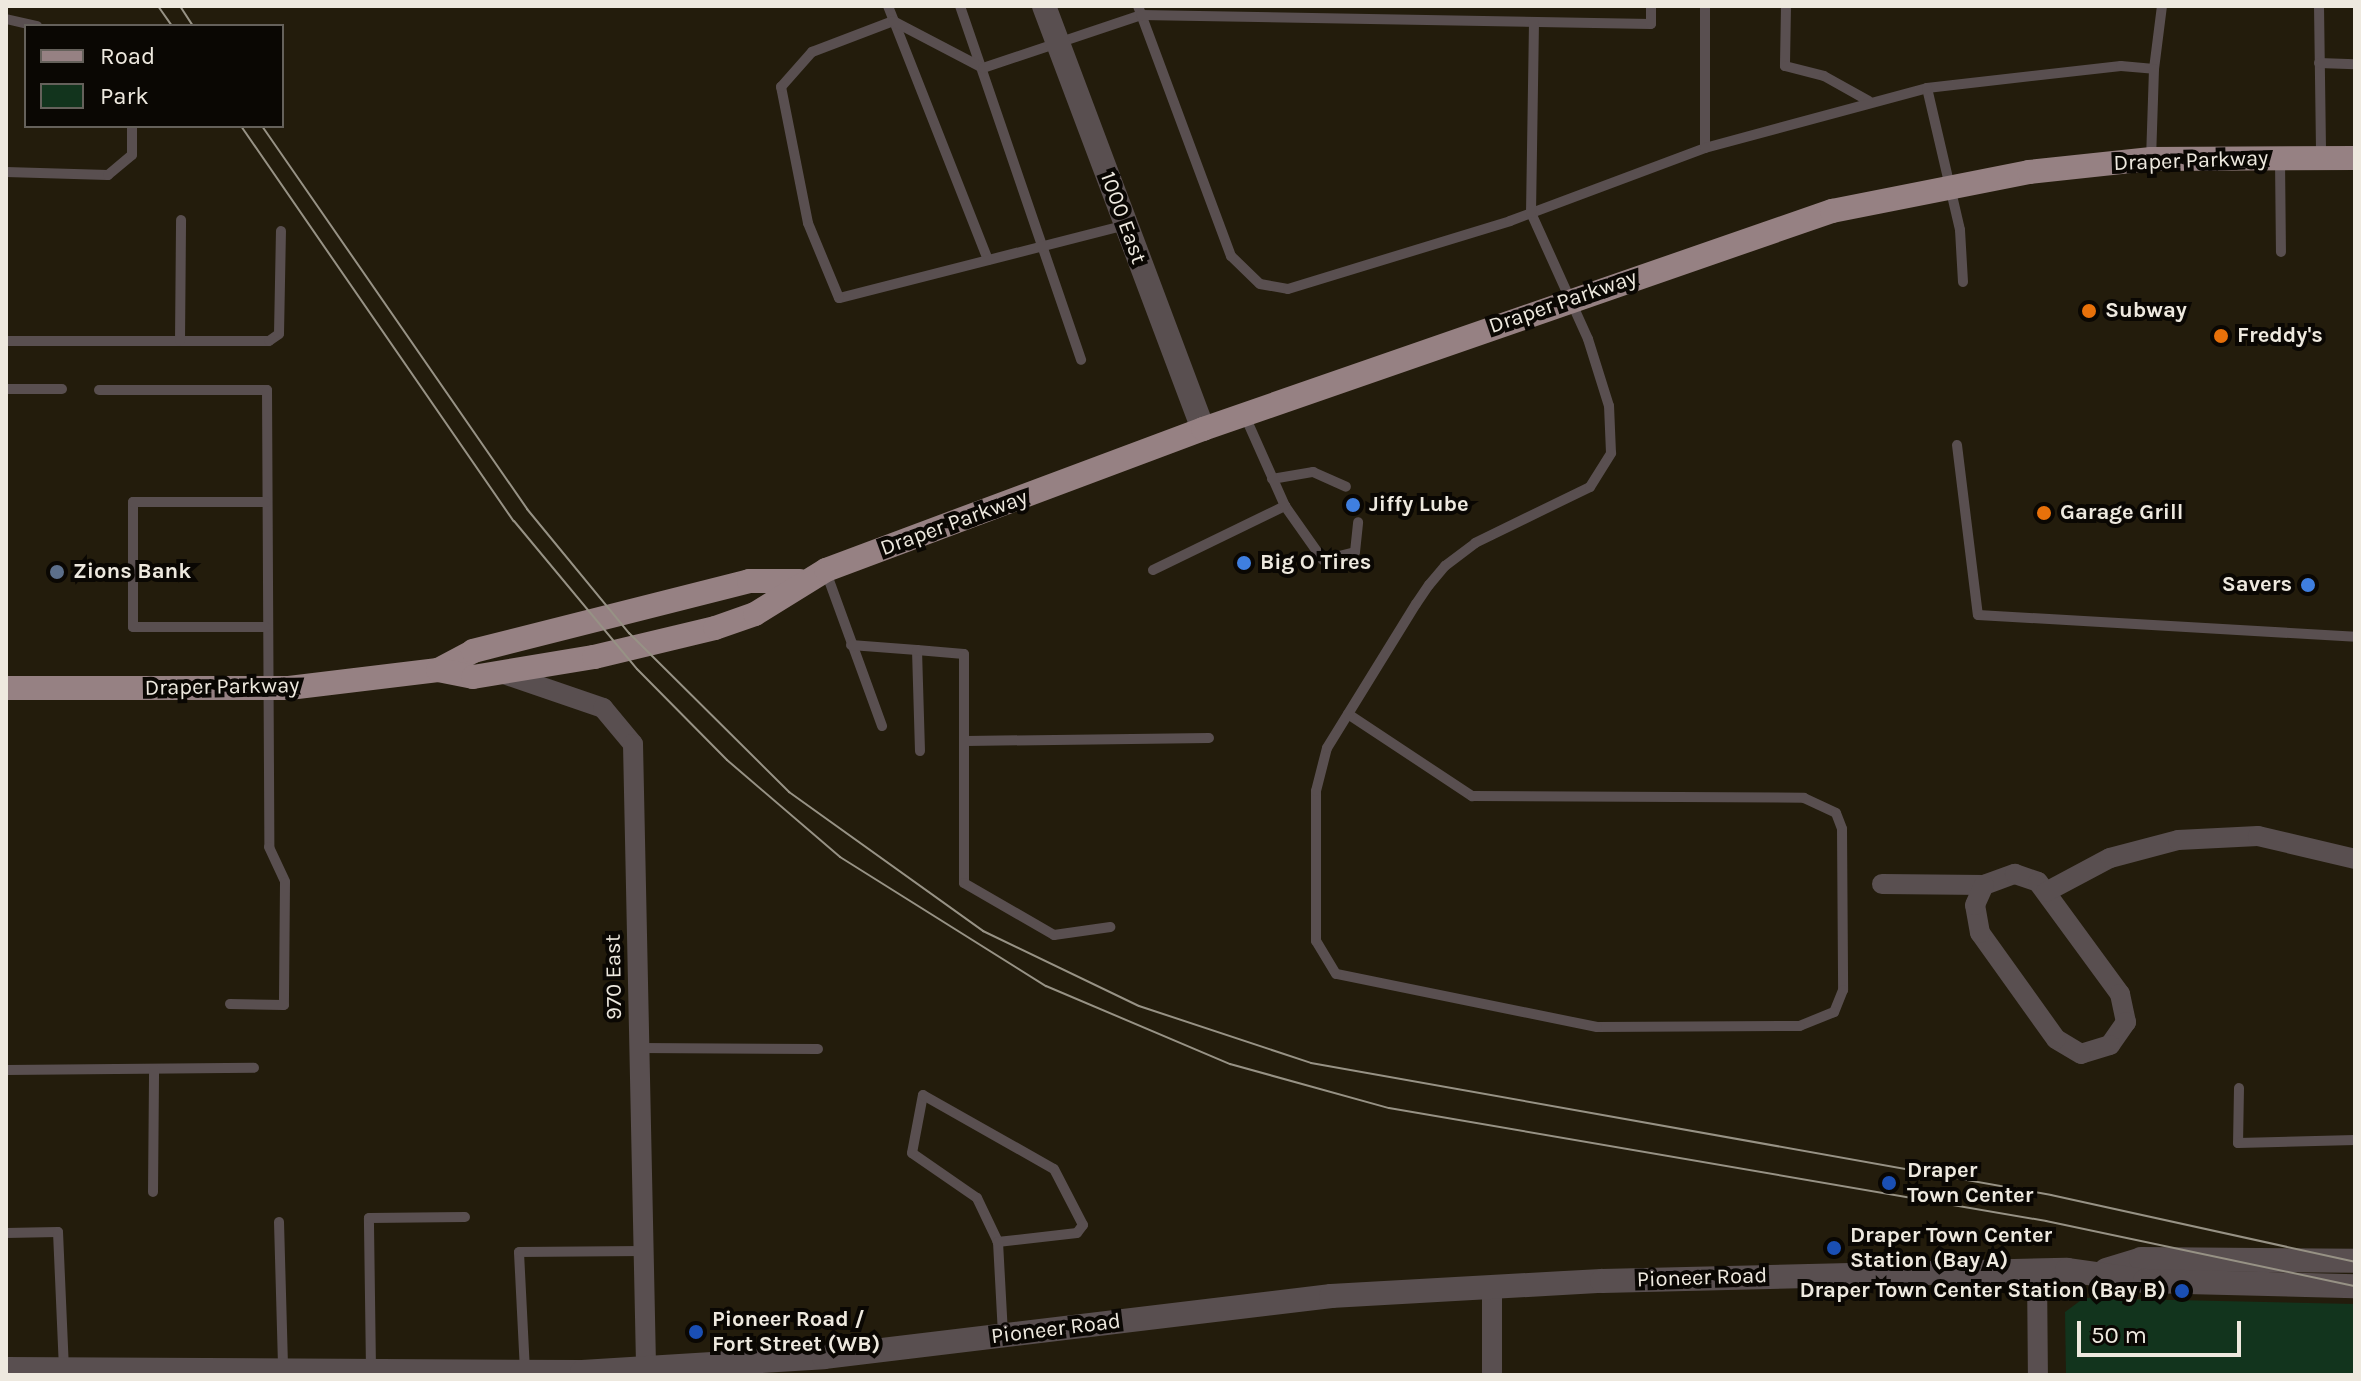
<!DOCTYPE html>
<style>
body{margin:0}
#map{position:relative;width:2361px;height:1381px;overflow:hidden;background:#231c0c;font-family:Karla,sans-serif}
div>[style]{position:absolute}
.green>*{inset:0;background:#12341d}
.service>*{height:10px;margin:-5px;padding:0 5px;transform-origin:5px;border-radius:5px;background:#594f50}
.minor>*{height:20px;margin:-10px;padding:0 10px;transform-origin:10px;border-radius:10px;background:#594f50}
.tertiary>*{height:24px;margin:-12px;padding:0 12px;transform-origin:12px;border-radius:12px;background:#594f50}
.primary>*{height:24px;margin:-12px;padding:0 12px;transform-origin:12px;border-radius:12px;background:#968183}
.tram>*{height:2px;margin:-1px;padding:0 1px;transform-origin:1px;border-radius:1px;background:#979285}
.dots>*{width:22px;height:22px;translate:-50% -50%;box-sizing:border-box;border:4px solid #0a0703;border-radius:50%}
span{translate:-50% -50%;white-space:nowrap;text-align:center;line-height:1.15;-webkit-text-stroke:8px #0a0703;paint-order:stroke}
.street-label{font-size:22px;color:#eee9df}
.poi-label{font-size:22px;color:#eee9df;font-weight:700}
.left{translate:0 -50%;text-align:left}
.right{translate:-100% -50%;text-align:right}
.frame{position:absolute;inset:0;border:8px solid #eee9df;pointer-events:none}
.legend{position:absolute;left:24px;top:24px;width:260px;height:104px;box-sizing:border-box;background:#0a0703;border:2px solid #65615b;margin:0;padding:10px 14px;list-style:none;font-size:24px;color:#eee9df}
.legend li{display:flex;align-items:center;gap:16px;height:40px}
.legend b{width:40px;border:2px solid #65615b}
.scale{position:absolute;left:2077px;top:1321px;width:164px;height:36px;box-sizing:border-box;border:4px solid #eee9df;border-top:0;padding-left:10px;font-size:24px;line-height:28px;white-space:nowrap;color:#eee9df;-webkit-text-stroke:6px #0a0703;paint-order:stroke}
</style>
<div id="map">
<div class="green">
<i style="clip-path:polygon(2084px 1298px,2355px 1304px,2355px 1375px,2066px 1375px,2065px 1312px)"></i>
</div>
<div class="service">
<i style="left:888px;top:6px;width:273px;rotate:68.5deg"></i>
<i style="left:960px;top:6px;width:374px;rotate:71.1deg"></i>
<i style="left:1138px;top:6px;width:267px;rotate:69.6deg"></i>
<i style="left:1231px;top:256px;width:40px;rotate:44deg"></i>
<i style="left:1260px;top:284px;width:28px;rotate:10deg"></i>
<i style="left:1288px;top:289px;width:232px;rotate:-17deg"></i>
<i style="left:1510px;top:221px;width:208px;rotate:-20.5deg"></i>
<i style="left:1705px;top:148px;width:142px;rotate:-90deg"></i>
<i style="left:1786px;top:6px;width:60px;rotate:91deg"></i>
<i style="left:1785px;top:66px;width:40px;rotate:14.4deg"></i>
<i style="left:1824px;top:76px;width:51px;rotate:29.1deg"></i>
<i style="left:2319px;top:6px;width:152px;rotate:89.2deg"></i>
<i style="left:6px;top:19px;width:32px;rotate:13deg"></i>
<i style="left:2319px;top:63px;width:36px;rotate:2deg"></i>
<i style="left:2154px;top:69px;width:64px;rotate:-82.8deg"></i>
<i style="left:1927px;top:88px;width:195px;rotate:-6.5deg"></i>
<i style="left:2121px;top:66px;width:33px;rotate:5deg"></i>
<i style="left:2154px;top:69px;width:90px;rotate:91.9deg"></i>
<i style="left:1705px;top:148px;width:230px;rotate:-15.1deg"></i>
<i style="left:1927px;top:88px;width:146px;rotate:76.9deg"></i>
<i style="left:1960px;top:230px;width:52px;rotate:86.7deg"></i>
<i style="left:2280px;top:160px;width:92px;rotate:89.4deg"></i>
<i style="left:6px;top:172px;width:102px;rotate:1.7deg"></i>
<i style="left:108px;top:175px;width:31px;rotate:-40deg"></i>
<i style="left:132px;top:155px;width:29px;rotate:-90deg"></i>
<i style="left:1126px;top:225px;width:296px;rotate:165.7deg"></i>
<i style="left:839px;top:298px;width:81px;rotate:-112.5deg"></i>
<i style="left:808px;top:223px;width:139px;rotate:-101.2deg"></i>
<i style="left:781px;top:87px;width:47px;rotate:-48.5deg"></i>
<i style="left:812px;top:52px;width:87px;rotate:-20.9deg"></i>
<i style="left:893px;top:21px;width:102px;rotate:27.6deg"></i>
<i style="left:983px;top:68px;width:167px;rotate:-18.5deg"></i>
<i style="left:1141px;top:15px;width:510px;rotate:1.01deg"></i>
<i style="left:1651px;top:24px;width:18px;rotate:-90deg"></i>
<i style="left:6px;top:341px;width:263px"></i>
<i style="left:269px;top:341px;width:12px;rotate:-35deg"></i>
<i style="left:279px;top:334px;width:103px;rotate:-88.9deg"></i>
<i style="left:180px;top:341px;width:121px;rotate:-89.5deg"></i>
<i style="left:6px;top:389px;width:56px"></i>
<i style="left:99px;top:390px;width:168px"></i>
<i style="left:267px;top:390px;width:457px;rotate:89.7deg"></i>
<i style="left:269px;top:847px;width:38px;rotate:65deg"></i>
<i style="left:285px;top:882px;width:123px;rotate:90.5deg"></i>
<i style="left:284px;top:1005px;width:54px;rotate:-178.9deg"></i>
<i style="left:1957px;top:445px;width:171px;rotate:83deg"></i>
<i style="left:1978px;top:615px;width:378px;rotate:3.3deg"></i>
<i style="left:1272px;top:479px;width:42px;rotate:-9.7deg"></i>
<i style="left:1313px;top:472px;width:36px;rotate:24deg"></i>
<i style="left:1285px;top:506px;width:66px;rotate:54.9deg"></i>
<i style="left:1323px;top:560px;width:33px;rotate:-14deg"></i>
<i style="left:1355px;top:552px;width:30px;rotate:-84deg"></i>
<i style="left:1153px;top:570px;width:147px;rotate:-25.9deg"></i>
<i style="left:1285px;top:506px;width:98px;rotate:-114deg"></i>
<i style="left:826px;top:572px;width:164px;rotate:70deg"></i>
<i style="left:266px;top:627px;width:133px;rotate:180deg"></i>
<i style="left:133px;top:627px;width:125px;rotate:-90deg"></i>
<i style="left:133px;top:502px;width:133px"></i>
<i style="left:851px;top:645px;width:66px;rotate:4.3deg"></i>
<i style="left:1348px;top:714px;width:149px;rotate:33.5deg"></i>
<i style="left:1472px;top:796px;width:332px;rotate:0.3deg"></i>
<i style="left:1804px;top:798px;width:35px;rotate:25deg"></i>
<i style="left:1836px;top:813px;width:17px;rotate:69deg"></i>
<i style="left:1842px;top:829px;width:161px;rotate:89.6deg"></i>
<i style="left:1843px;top:990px;width:24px;rotate:112deg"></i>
<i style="left:1834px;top:1012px;width:37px;rotate:158deg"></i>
<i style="left:1800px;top:1026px;width:203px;rotate:179.7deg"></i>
<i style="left:1597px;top:1027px;width:266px;rotate:-168.5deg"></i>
<i style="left:1336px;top:974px;width:39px;rotate:-121deg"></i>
<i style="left:1316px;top:941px;width:150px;rotate:-90deg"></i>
<i style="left:1316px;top:791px;width:44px;rotate:-75.7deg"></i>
<i style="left:1327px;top:748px;width:169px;rotate:-58.3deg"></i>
<i style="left:1416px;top:604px;width:23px;rotate:-56deg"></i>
<i style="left:1429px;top:585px;width:25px;rotate:-50deg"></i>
<i style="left:1445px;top:566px;width:38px;rotate:-37deg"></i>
<i style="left:1475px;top:543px;width:128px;rotate:-26deg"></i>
<i style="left:1590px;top:487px;width:40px;rotate:-58deg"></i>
<i style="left:1611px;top:453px;width:47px;rotate:-92.4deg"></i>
<i style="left:1609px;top:406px;width:70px;rotate:-107.4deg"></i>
<i style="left:1588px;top:339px;width:138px;rotate:-114.3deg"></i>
<i style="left:1531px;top:213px;width:191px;rotate:-89.1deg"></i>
<i style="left:966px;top:741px;width:243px;rotate:-0.7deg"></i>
<i style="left:920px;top:751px;width:101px;rotate:-91.7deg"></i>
<i style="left:917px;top:650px;width:47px;rotate:4.9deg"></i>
<i style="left:964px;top:654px;width:229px;rotate:90deg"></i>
<i style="left:964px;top:883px;width:104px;rotate:30deg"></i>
<i style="left:1054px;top:935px;width:57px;rotate:-8.1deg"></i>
<i style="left:639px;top:1048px;width:179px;rotate:0.3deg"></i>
<i style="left:6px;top:1070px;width:248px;rotate:-0.5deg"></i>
<i style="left:2239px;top:1088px;width:55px;rotate:91deg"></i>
<i style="left:2238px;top:1143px;width:117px;rotate:-1.5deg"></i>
<i style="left:153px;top:1192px;width:123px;rotate:-89.5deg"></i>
<i style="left:279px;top:1222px;width:147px;rotate:88.4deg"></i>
<i style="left:6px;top:1233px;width:52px;rotate:-1.1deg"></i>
<i style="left:58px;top:1232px;width:137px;rotate:87.5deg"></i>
<i style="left:998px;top:1242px;width:49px;rotate:-115.5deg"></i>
<i style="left:977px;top:1198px;width:79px;rotate:-145.3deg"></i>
<i style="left:912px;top:1153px;width:59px;rotate:-79.3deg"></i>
<i style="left:923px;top:1095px;width:150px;rotate:29.5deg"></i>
<i style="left:1054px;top:1169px;width:63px;rotate:62.6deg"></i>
<i style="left:1083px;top:1225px;width:10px;rotate:127deg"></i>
<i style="left:1077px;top:1233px;width:80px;rotate:173.5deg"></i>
<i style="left:998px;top:1242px;width:92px;rotate:86.9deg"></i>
<i style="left:371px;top:1369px;width:151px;rotate:-90.8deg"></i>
<i style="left:369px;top:1218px;width:96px;rotate:-0.6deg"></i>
<i style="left:525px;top:1371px;width:119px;rotate:-92.9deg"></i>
<i style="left:519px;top:1252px;width:124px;rotate:-0.5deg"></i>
</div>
<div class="minor">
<i style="left:501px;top:673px;width:108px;rotate:18.9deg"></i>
<i style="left:603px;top:708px;width:47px;rotate:50.2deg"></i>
<i style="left:633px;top:744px;width:623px;rotate:88.8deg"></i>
<i style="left:1882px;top:884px;width:102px;rotate:0.6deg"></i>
<i style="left:1984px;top:885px;width:33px;rotate:-20deg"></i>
<i style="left:2015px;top:874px;width:24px;rotate:19deg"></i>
<i style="left:2038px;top:882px;width:139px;rotate:53.8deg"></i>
<i style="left:2120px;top:994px;width:29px;rotate:78deg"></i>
<i style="left:2126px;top:1022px;width:28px;rotate:125deg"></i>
<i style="left:2110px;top:1045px;width:30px;rotate:163deg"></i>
<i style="left:2081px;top:1054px;width:29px;rotate:-149deg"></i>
<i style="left:2056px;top:1039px;width:130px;rotate:-125.6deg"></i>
<i style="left:1980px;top:933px;width:28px;rotate:-100deg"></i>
<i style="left:1975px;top:905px;width:22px;rotate:-66deg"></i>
<i style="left:2046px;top:892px;width:72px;rotate:-28deg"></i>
<i style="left:2110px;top:858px;width:70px;rotate:-14.8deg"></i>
<i style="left:2178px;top:840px;width:80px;rotate:-2.9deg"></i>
<i style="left:2258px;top:836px;width:100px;rotate:13.3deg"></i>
<i style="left:2037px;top:1270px;width:105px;rotate:89.5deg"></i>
<i style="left:1492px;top:1286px;width:89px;rotate:90deg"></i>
</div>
<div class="tertiary">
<i style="left:1044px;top:6px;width:452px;rotate:69.4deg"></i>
<i style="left:2106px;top:1270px;width:37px;rotate:-17deg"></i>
<i style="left:2141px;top:1259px;width:214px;rotate:0.5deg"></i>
<i style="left:6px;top:1369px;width:576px;rotate:0.3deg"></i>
<i style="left:582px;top:1372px;width:242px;rotate:-3.5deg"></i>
<i style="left:824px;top:1357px;width:511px;rotate:-6.86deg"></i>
<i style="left:1331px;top:1296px;width:271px;rotate:-3.2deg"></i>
<i style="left:1602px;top:1281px;width:465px;rotate:-1.4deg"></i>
<i style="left:2067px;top:1270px;width:79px;rotate:8deg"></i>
<i style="left:2145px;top:1281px;width:210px;rotate:1.4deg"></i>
</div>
<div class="primary">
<i style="left:438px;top:670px;width:40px;rotate:-28deg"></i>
<i style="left:473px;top:651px;width:285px;rotate:-14.2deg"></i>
<i style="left:749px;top:581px;width:51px"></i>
<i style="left:6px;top:688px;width:283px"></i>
<i style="left:289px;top:688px;width:150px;rotate:-6.9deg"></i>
<i style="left:438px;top:670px;width:36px;rotate:11deg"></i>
<i style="left:473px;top:677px;width:123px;rotate:-9.4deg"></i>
<i style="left:594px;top:657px;width:124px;rotate:-13.5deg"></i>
<i style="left:715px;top:628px;width:42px;rotate:-19.3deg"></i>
<i style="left:755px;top:614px;width:84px;rotate:-31.8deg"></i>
<i style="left:826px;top:570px;width:403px;rotate:-20.5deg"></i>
<i style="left:1203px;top:429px;width:666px;rotate:-19.12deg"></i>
<i style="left:1832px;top:211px;width:201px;rotate:-11.2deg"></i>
<i style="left:2029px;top:172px;width:123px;rotate:-6.1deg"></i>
<i style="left:2151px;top:159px;width:204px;rotate:-0.3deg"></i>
</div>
<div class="tram">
<i style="left:158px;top:6px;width:24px;rotate:55deg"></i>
<i style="left:180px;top:6px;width:24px;rotate:57deg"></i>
<i style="left:241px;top:126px;width:480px;rotate:55.4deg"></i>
<i style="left:514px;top:521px;width:192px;rotate:50.3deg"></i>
<i style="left:637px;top:669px;width:128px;rotate:45.3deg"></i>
<i style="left:727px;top:760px;width:149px;rotate:40.6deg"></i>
<i style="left:840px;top:857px;width:243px;rotate:32.1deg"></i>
<i style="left:1046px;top:986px;width:200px;rotate:23deg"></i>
<i style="left:1230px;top:1064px;width:165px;rotate:15.5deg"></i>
<i style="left:1389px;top:1108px;width:667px;rotate:9.76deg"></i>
<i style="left:2046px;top:1221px;width:316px;rotate:11.9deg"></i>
<i style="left:262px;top:126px;width:466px;rotate:55.3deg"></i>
<i style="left:527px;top:509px;width:161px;rotate:50.6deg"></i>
<i style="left:629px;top:633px;width:226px;rotate:44.8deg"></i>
<i style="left:789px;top:792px;width:239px;rotate:35.6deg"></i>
<i style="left:983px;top:931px;width:173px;rotate:25.7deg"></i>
<i style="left:1139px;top:1006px;width:181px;rotate:18.3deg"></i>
<i style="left:1311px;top:1063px;width:752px;rotate:10.11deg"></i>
<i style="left:2051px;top:1195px;width:311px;rotate:12.4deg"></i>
</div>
<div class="dots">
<i style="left:2089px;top:311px;background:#e8710a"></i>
<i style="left:2221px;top:336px;background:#e8710a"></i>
<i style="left:1353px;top:505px;background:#3f7fe0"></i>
<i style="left:2044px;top:513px;background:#e8710a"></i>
<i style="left:1244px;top:563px;background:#3f7fe0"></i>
<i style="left:57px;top:572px;background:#5c6f8a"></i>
<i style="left:2308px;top:585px;background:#3f7fe0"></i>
<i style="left:1889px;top:1183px;background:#1a4fb4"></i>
<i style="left:1834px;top:1248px;background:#1a4fb4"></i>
<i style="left:2182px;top:1291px;background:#1a4fb4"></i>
<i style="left:696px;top:1332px;background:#1a4fb4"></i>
</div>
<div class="street-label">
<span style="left:2191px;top:161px;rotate:-2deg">Draper Parkway</span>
<span style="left:1123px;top:218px;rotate:70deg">1000 East</span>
<span style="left:1563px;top:302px;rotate:-19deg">Draper Parkway</span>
<span style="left:954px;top:523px;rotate:-20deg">Draper Parkway</span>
<span style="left:222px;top:687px;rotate:-1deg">Draper Parkway</span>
<span style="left:614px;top:977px;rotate:-91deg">970 East</span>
<span style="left:1702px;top:1278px;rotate:-2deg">Pioneer Road</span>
<span style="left:1056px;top:1329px;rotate:-7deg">Pioneer Road</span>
</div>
<div class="poi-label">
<span class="left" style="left:2105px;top:311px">Subway</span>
<span class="left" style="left:2237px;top:336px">Freddy's</span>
<span class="left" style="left:1369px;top:505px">Jiffy Lube</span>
<span class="left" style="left:2060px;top:513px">Garage Grill</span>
<span class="left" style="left:1260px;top:563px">Big O Tires</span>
<span class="left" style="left:73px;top:572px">Zions Bank</span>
<span class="right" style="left:2292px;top:585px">Savers</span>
<span class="left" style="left:1907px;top:1183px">Draper<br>Town Center</span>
<span class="left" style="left:1850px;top:1248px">Draper Town Center<br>Station (Bay A)</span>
<span class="right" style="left:2166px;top:1291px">Draper Town Center Station (Bay B)</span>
<span class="left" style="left:712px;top:1332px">Pioneer Road /<br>Fort Street (WB)</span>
</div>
<div class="frame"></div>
<ul class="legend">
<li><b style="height:10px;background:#968183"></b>Road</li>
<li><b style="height:22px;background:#12341d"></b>Park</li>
</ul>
<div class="scale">50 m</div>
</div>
